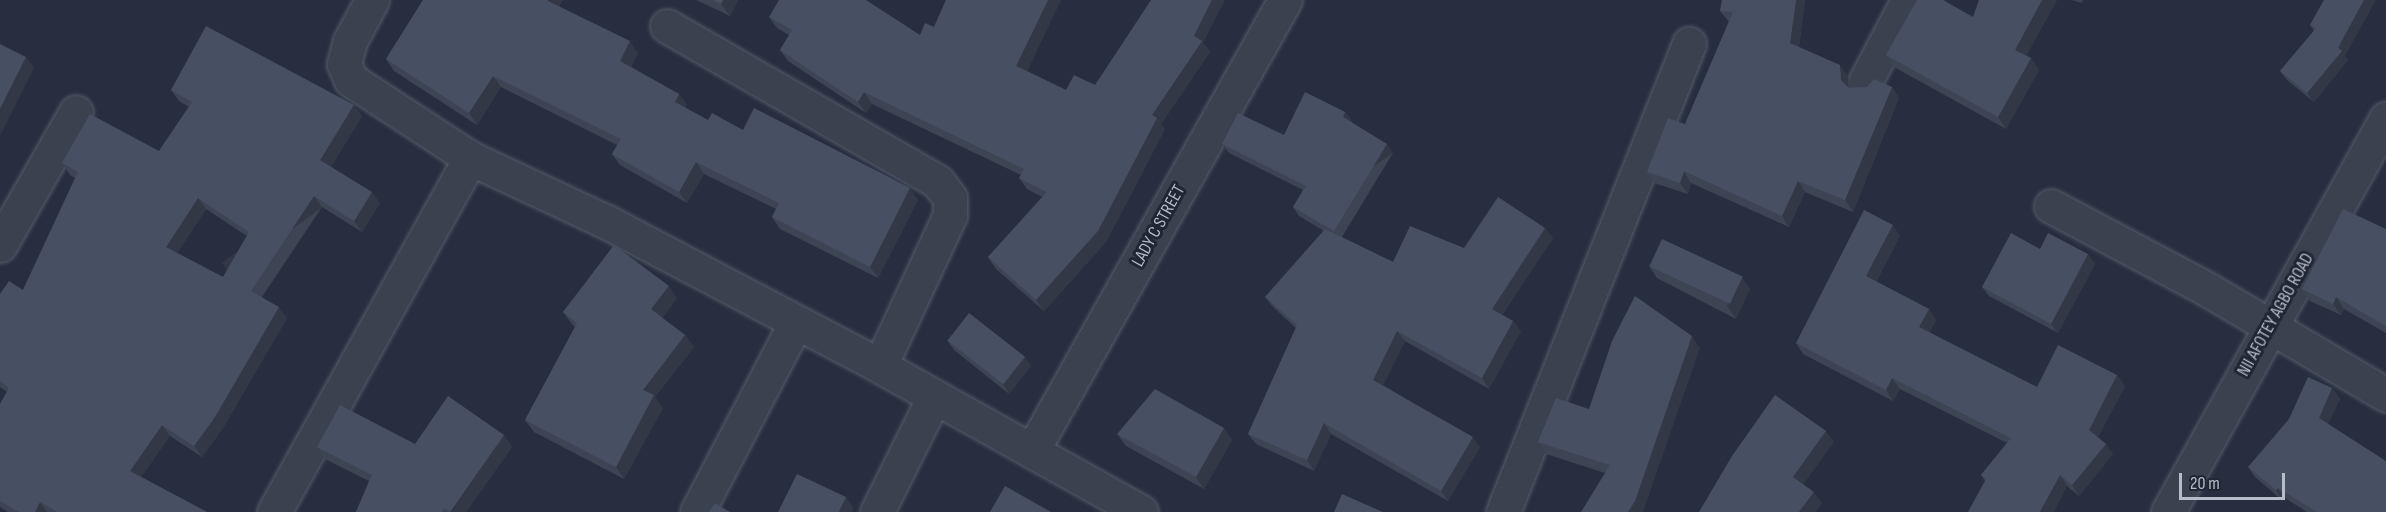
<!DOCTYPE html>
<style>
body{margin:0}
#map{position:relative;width:2386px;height:512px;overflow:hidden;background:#262e3f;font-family:"Sofia Sans Condensed",sans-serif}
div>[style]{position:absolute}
.roads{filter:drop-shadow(0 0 2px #555c6a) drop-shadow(0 0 2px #555c6a)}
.street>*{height:33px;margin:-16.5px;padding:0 16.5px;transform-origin:16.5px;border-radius:16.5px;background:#3a414f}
.wall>*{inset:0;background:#3d4555}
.shaded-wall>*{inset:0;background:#323845;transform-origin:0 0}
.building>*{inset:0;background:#475063;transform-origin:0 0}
span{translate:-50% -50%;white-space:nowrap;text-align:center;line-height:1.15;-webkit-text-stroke:6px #1f2634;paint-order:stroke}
.street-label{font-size:18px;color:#b7bcca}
.scale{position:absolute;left:2179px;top:473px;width:106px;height:27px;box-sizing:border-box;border:3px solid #b7bcca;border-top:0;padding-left:8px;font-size:18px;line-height:21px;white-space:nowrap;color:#b7bcca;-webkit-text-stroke:4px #1f2634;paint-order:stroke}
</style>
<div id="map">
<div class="roads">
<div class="street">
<i style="left:372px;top:0;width:47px;rotate:118.2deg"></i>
<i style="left:350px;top:41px;width:24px;rotate:105deg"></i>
<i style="left:344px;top:64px;width:17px;rotate:66deg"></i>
<i style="left:351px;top:80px;width:142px;rotate:33.2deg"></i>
<i style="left:667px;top:26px;width:313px;rotate:29.9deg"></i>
<i style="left:938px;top:182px;width:20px;rotate:53deg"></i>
<i style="left:950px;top:198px;width:17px;rotate:90deg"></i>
<i style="left:950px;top:215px;width:166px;rotate:114.9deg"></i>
<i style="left:1865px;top:82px;width:93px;rotate:-62.3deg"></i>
<i style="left:2051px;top:206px;width:177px;rotate:28deg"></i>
<i style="left:2207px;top:289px;width:208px;rotate:30.6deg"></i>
<i style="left:0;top:245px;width:153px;rotate:-60.3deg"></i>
<i style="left:1032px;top:451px;width:517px;rotate:-60.71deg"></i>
<i style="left:274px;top:512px;width:405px;rotate:-61deg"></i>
<i style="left:470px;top:158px;width:153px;rotate:25.1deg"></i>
<i style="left:609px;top:223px;width:306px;rotate:27.8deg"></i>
<i style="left:880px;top:366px;width:299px;rotate:29.2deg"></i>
<i style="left:697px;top:512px;width:214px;rotate:-62.5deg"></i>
<i style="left:877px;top:512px;width:128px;rotate:-63.6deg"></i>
<i style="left:1503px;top:512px;width:504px;rotate:-68.33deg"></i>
<i style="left:2168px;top:512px;width:450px;rotate:-61deg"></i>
</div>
</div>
<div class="wall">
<i style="clip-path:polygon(423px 0,563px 0,559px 7px,638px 53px,631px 67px,679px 94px,687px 105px,685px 108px,708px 120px,743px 130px,918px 200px,878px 278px,780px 229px,772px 217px,776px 209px,704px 174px,687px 203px,620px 165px,612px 154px,617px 145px,501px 87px,477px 125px,394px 71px,386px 59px)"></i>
<i style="clip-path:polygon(696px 0,738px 0,730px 16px)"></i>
<i style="clip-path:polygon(946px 0,1061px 0,1027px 71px,1066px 90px,1095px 85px,1203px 43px,1210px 52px,1161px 124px,1165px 129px,1106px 242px,1044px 311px,996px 269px,988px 257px,1042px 197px,1027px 189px,1019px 178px,1021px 175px,872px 104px,866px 113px,788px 61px,780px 50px,789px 35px,777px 28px,769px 17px,920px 35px,934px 27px)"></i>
<i style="clip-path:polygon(1722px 0,1805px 0,1799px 47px,1848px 76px,1849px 87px,1892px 87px,1899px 98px,1853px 212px,1805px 192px,1789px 227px,1691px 183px,1688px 194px,1654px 183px,1647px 172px,1685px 124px,1729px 22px,1720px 11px)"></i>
<i style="clip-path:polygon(2057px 0,2026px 56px,2031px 58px,2039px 70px,2006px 129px,1894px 67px,1886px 55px,1973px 17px)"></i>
<i style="clip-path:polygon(2071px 0,2083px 0,2082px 3px)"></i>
<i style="clip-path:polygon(2324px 0,2345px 56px,2348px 60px,2314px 102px,2287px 80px,2280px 71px,2314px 31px,2310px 25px)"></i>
<i style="clip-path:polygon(evenodd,171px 90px,362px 116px,331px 167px,380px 203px,362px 232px,322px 207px,262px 297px,287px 318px,223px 428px,202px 457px,170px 436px,141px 477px,207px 512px,8px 512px,0 507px,0 404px,7px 392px,0 387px,0 294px,23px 290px,75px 178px,70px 175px,62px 163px,159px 151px,189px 107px,179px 101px,171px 90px,206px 209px,247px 236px,223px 277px,177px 253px,206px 209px)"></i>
<i style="clip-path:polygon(1345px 112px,1352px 121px,1351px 122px,1393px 153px,1342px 237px,1393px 262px,1464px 248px,1545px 228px,1553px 238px,1502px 315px,1513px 321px,1521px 331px,1489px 389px,1405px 341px,1383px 385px,1480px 447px,1448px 501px,1331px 434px,1314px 471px,1256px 444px,1248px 434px,1296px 328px,1273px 307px,1265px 297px,1324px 231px,1299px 216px,1293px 207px,1303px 190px,1229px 153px,1222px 144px,1284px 135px)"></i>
<i style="clip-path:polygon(2386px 229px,2386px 333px,2344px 309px,2341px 315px,2310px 301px,2302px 289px)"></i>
<i style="clip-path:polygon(1900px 236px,1876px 282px,1929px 309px,1936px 320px,1929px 333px,2037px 387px,2117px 375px,2125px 386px,2098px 437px,2106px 444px,2113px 454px,2079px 496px,2067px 486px,1985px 481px,1981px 475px,2007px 443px,1900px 389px,1893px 401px,1803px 354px,1796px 343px)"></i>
<i style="clip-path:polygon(2040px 249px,2088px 254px,2095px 264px,2058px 333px,1989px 296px,1982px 287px)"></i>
<i style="clip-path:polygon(1649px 266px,1750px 289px,1736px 319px,1657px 278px)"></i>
<i style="clip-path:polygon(677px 298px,662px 318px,685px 335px,694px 347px,655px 397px,663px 408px,624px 479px,534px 432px,525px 420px,575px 327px,572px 324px,563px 312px)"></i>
<i style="clip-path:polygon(947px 340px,1025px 357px,1031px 366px,1009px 394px,954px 350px)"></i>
<i style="clip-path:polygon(1700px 348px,1605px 473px,1546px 454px,1538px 442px,1589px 409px)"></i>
<i style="clip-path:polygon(2332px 388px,2340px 399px,2328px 424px,2386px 512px,2307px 512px,2285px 498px,2283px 501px,2255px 477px,2248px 467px)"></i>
<i style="clip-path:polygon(1224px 428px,1232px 440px,1204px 489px,1126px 446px,1117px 434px)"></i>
<i style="clip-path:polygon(504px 435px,512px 447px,466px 512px,356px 512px,369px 481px,325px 459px,317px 447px,415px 444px)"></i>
</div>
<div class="shaded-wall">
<i style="clip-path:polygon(548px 0,563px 0,556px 12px,548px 1px)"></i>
<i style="clip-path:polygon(723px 0,738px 0,730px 16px,721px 4px)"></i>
<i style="clip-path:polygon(1048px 0,1061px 0,1024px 78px,1016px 66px)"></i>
<i style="clip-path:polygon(1212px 0,1225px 0,1203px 43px,1210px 52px,1161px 124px,1165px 129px,1106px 242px,1044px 311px,1036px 300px,1194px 36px)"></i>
<i style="clip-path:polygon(1796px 0,1805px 0,1798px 54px,1790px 43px)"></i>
<i style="clip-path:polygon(2042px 0,2057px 0,2023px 62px,2015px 50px)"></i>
<i style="clip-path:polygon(2364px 0,2376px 0,2345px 56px,2348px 60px,2314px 102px,2307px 93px,2338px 48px)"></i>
<i style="clip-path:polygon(630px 41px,638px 53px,628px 72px,620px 61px)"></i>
<i style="clip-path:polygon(26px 57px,34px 68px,0 136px,0 109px)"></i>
<i style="clip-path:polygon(2031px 58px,2039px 70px,2006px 129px,1998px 117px)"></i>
<i style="clip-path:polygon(1840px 65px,1848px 76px,1849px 92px,1841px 80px)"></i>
<i style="clip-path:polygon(493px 76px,501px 87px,477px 125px,469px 113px)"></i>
<i style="clip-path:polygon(1892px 87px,1899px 98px,1853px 212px,1845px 200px)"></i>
<i style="clip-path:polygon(864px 92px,872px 104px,866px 113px,858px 102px)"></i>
<i style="clip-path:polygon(679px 94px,687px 105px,683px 114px,675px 102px)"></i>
<i style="clip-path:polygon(354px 105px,362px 116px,328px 172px,320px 160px)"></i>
<i style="clip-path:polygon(1345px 112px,1352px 121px,1349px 126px,1343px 117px)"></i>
<i style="left:1387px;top:144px;width:11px;height:102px;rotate:56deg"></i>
<i style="clip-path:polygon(696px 162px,704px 174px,687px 203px,679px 192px)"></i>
<i style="clip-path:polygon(1684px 171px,1691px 183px,1688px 194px,1680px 183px)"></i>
<i style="clip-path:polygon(1798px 181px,1805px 192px,1789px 227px,1782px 216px)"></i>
<i style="clip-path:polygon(910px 188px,918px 200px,878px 278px,870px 267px)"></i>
<i style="clip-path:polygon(372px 192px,380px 203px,362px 232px,354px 221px)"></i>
<i style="left:314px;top:196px;width:14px;height:114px;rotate:54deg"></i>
<i style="clip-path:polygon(198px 198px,206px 209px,174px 258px,166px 247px)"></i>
<i style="clip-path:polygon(1893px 225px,1900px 236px,1873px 287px,1866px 276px)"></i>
<i style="clip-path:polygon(1545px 228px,1553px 238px,1499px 319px,1492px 309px)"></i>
<i style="clip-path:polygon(2088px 254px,2095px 264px,2058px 333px,2051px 324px)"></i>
<i style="clip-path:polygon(1742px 277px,1750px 289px,1736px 319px,1727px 306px)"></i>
<i style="clip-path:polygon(669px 286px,677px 298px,659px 321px,651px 309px)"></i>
<i style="clip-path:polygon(2336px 297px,2344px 309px,2341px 315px,2333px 304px)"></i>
<i style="clip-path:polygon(279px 307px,287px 318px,223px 428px,202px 457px,194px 446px)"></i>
<i style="clip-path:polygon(1929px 309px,1936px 320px,1926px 338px,1919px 327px)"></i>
<i style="clip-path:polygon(1513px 321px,1521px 331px,1489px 389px,1482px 378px)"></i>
<i style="clip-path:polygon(1397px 331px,1405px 341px,1381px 390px,1373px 380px)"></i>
<i style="clip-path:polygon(685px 335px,694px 347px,655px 397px,663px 408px,624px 479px,616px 467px,643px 390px)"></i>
<i style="clip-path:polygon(1692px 336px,1700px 348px,1643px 512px,1628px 512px)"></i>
<i style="clip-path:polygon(1025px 357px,1031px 366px,1009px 394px,1003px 384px)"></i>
<i style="clip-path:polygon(2117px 375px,2125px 386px,2096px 440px,2089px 430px)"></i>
<i style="clip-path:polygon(1892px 378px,1900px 389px,1893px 401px,1886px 390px)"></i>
<i style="clip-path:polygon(2332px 388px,2340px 399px,2326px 429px,2319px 418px)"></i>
<i style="clip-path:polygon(1324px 423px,1331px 434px,1314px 471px,1307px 460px)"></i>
<i style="clip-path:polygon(162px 425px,170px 436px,137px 483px,130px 471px)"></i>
<i style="clip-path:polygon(1224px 428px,1232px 440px,1204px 489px,1196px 477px)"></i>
<i style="clip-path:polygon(1826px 431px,1834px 442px,1801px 488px,1793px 477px)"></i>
<i style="clip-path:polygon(504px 435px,512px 447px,466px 512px,450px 512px)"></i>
<i style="clip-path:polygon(1473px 437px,1480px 447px,1448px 501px,1441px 491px)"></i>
<i style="clip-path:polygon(2106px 444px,2113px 454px,2079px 496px,2072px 485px)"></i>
<i style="clip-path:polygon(2060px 475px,2067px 486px,2054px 512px,2040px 512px)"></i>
<i style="clip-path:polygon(2278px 488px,2285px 498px,2283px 501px,2276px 490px)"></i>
<i style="clip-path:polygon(1814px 492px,1822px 503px,1816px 512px,1799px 512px)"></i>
<i style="clip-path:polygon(846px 497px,854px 508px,852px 512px,839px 512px)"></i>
<i style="clip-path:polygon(40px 502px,47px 512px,35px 512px)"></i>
</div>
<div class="building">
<i style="clip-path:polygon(423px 0,548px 0,548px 1px,630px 41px,620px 61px,679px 94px,675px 102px,708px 120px,712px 113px,743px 130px,754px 108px,910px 188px,870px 267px,772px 217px,779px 203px,696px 162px,679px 192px,612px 154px,621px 139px,493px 76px,469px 113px,386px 59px)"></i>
<i style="clip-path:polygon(713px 0,723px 0,721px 4px)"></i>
<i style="clip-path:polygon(779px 0,866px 0,920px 35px,925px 23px,934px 27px,946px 0,1048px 0,1016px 66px,1066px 90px,1074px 75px,1095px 85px,1151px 0,1212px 0,1194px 36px,1202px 41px,1152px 115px,1157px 118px,1098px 231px,1036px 300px,988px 257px,1047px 192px,1019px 178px,1024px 169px,864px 92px,858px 102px,780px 50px,792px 30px,769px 17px)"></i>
<i style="clip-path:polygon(1722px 0,1796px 0,1790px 43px,1840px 65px,1841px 80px,1849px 88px,1867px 87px,1874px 79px,1892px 87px,1845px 200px,1798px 181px,1782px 216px,1684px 171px,1680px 183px,1647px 172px,1668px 118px,1685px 124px,1733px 12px,1720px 11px)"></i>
<i style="clip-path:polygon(1917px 0,1943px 0,1973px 17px,1979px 0,2042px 0,2015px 50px,2031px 58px,1998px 117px,1886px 55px)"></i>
<i style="clip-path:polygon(2324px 0,2364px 0,2338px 48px,2342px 51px,2307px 93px,2280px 71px,2316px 28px,2310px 25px)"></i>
<i style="clip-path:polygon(evenodd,206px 26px,354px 105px,320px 160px,372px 192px,354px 221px,314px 196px,251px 291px,279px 307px,215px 417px,194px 446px,162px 425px,130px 471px,207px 512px,58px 512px,40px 502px,35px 512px,19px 512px,0 501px,0 404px,9px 388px,0 381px,0 294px,9px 281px,23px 290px,78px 172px,62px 163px,90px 114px,159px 151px,192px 102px,171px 90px,206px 26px,198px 198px,249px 232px,223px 277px,166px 247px,198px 198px)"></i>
<i style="clip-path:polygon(0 44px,26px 57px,0 109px)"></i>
<i style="clip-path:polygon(1305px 92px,1345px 112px,1343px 117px,1387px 144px,1334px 231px,1293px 207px,1306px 186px,1222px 144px,1238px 113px,1284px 135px)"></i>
<i style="clip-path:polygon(1498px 197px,1545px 228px,1492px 309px,1513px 321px,1482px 378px,1397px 331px,1373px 380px,1473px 437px,1441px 491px,1324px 423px,1307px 460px,1248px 434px,1297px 325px,1265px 297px,1325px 229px,1393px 262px,1410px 226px,1464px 248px)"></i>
<i style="clip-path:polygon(2343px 209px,2386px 229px,2386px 326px,2336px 297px,2333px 304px,2302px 289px)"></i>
<i style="clip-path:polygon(1864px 210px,1893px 225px,1866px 276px,1929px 309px,1919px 327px,2037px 387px,2058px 345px,2117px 375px,2089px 430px,2106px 444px,2072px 485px,2060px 475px,2040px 512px,1968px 512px,1986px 479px,1981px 475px,2011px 438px,1892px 378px,1886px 390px,1796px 343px)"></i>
<i style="clip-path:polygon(2011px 233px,2040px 249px,2048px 233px,2088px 254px,2051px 324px,1982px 287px)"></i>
<i style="left:1662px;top:239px;width:89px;height:30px;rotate:25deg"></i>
<i style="clip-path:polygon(614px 245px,669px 286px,651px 309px,685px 335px,643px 390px,654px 395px,616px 467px,525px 420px,577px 323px,563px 312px)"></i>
<i style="clip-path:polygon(1635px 296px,1692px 336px,1635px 501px,1628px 512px,1581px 512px,1610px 465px,1538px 442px,1556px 398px,1589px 409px,1612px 341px)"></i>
<i style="left:969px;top:313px;width:71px;height:35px;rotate:38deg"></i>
<i style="clip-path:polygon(2308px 377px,2332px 388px,2319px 418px,2386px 461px,2386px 512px,2317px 512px,2278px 488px,2276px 490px,2248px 467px,2289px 419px)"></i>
<i style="clip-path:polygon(1155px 389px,1224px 428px,1196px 477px,1117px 434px)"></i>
<i style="clip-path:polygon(1775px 395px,1826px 431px,1793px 477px,1814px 492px,1799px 512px,1699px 512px,1732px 456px)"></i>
<i style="clip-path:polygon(448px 396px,504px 435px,450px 512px,444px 508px,442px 512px,356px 512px,372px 475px,317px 447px,340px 405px,415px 444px)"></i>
<i style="clip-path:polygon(797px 474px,846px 497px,839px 512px,778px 512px)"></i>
<i style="clip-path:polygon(1005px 486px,1051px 512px,990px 512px)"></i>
<i style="clip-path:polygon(1342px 494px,1383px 512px,1334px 512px)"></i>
<i style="clip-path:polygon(715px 503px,730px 512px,709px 512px)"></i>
</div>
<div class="street-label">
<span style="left:1159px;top:226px;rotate:-61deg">LADY C STREET</span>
<span style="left:2276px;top:315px;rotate:-61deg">NII AFOTEY AGBO ROAD</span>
</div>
<div class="scale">20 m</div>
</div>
